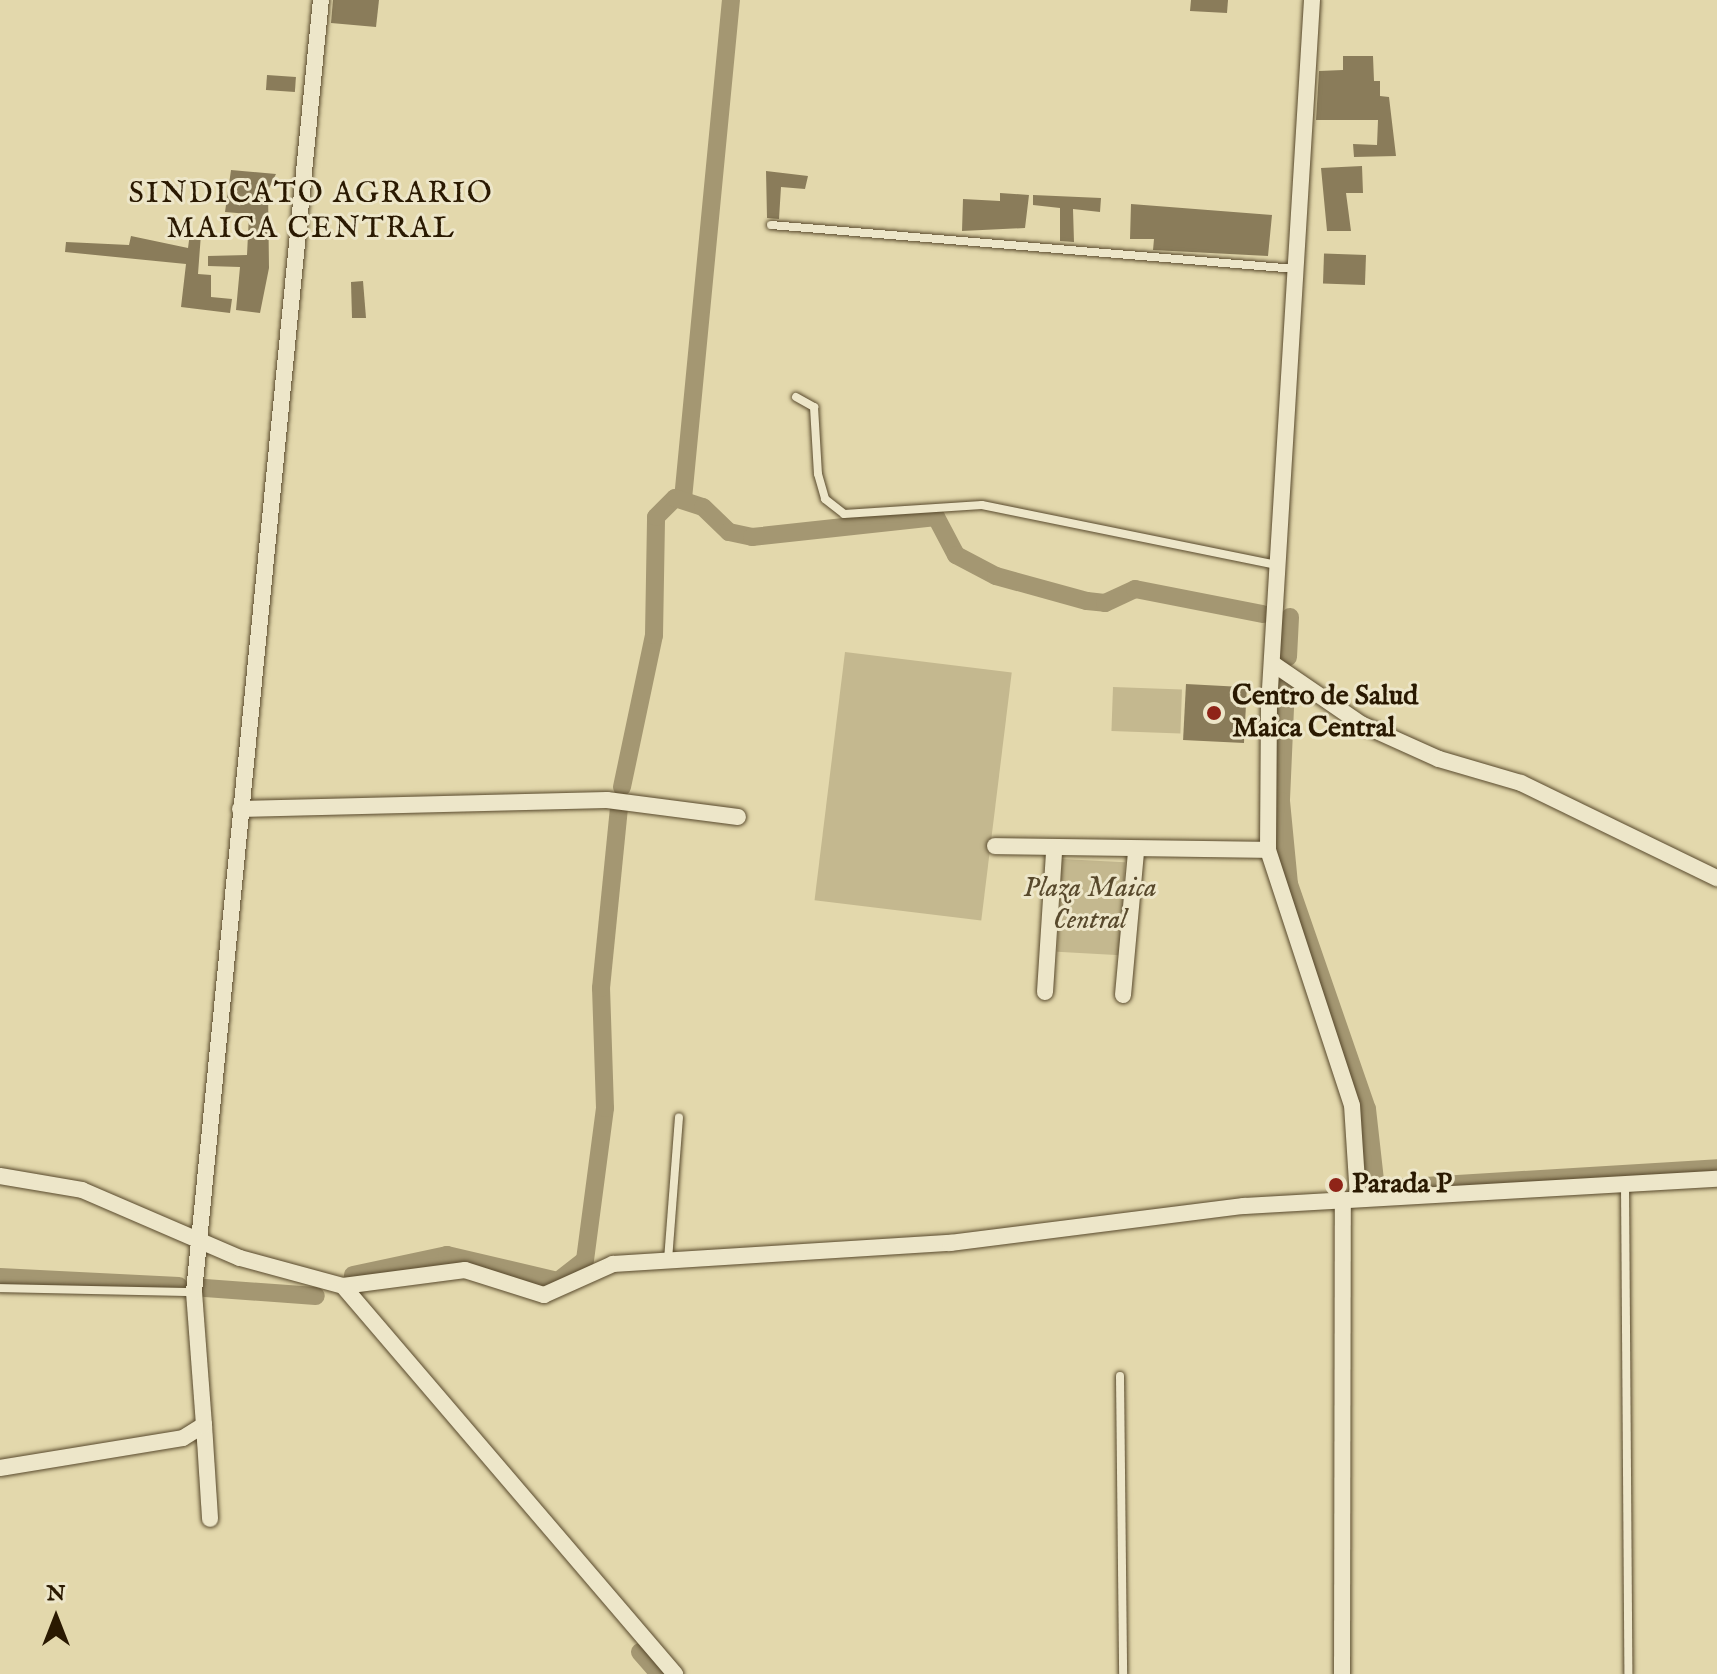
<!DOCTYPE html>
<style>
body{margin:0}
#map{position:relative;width:1717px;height:1674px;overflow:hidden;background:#e3d8ac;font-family:"IM FELL English",serif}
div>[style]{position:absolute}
.green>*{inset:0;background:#c4b88f;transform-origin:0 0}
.canal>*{height:18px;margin:-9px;padding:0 9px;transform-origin:9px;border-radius:9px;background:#a49772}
.building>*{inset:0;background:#8a7c5a;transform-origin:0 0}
.roads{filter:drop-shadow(0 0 2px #58492c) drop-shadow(0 0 2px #58492c)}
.lane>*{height:8px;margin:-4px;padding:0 4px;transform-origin:4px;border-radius:4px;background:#ede6c9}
.street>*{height:16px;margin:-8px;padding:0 8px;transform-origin:8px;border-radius:8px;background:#ede6c9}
.dots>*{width:22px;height:22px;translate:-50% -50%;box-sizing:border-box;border:4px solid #ede6c9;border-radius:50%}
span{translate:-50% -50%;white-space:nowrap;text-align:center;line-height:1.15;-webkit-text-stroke:6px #ede6c9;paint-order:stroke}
.poi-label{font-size:28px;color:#2a1901;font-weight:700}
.left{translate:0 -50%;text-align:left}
.park-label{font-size:28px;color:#58492c;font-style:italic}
.neighbourhood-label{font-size:30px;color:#2a1901;letter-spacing:2px}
.north{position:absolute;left:16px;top:1578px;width:80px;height:80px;-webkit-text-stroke:6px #ede6c9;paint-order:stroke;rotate:0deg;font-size:22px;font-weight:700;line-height:32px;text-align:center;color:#2a1901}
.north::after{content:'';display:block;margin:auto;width:28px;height:36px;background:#2a1901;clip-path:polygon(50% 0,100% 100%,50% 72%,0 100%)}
</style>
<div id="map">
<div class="green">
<i style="left:845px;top:652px;width:168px;height:250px;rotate:7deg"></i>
<i style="left:1113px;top:687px;width:69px;height:44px;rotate:2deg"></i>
<i style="left:1062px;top:859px;width:63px;height:93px;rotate:3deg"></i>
</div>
<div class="canal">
<i style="left:683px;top:499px;width:501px;rotate:-84.51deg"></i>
<i style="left:1288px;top:657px;width:40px;rotate:-87.1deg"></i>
<i style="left:1286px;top:685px;width:116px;rotate:92.5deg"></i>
<i style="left:1281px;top:801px;width:83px;rotate:84.5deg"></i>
<i style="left:1289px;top:884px;width:238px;rotate:70.9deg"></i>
<i style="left:1367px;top:1109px;width:81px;rotate:83.6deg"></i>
<i style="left:1376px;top:1189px;width:342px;rotate:-3.5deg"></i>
<i style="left:622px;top:787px;width:155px;rotate:-78.1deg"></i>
<i style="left:654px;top:635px;width:118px;rotate:-89deg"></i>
<i style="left:656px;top:517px;width:27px;rotate:-45deg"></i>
<i style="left:675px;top:498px;width:29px;rotate:18deg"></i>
<i style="left:703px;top:507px;width:36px;rotate:44deg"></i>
<i style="left:729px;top:532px;width:24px;rotate:12deg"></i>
<i style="left:752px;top:537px;width:185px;rotate:-6.2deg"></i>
<i style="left:936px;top:517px;width:43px;rotate:62.2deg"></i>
<i style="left:956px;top:555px;width:45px;rotate:27.7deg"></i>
<i style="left:996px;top:576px;width:94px;rotate:15.4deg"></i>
<i style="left:1087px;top:601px;width:18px;rotate:6deg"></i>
<i style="left:1105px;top:603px;width:33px;rotate:-25deg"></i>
<i style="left:1135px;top:589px;width:130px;rotate:11.1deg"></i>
<i style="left:353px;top:1275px;width:96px;rotate:-12deg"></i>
<i style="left:447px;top:1255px;width:114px;rotate:13.2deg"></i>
<i style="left:558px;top:1281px;width:34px;rotate:-38deg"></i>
<i style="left:585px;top:1260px;width:153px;rotate:-82.5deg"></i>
<i style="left:605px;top:1108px;width:120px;rotate:-91.9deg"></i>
<i style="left:601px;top:988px;width:181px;rotate:-84.3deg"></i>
<i style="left:0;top:1277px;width:179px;rotate:2.9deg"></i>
<i style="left:205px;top:1288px;width:111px;rotate:4.1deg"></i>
<i style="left:640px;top:1652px;width:29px;rotate:49deg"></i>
</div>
<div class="building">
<i style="clip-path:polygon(333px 0,379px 0,376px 27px,331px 23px)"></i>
<i style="clip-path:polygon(1191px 0,1228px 0,1227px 13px,1190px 11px)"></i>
<i style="clip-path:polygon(1343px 56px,1373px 56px,1374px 81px,1380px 81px,1380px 96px,1389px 97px,1396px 156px,1354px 157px,1353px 144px,1377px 145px,1378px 120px,1316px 120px,1319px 71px,1343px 70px)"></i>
<i style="left:267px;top:75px;width:29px;height:15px;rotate:4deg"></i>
<i style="clip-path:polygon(1362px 166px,1363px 193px,1346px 193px,1351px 231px,1327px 231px,1321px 168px)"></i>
<i style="clip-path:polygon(231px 170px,276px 174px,268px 190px,269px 268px,260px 313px,236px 310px,240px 267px,208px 266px,208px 256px,247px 255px,249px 214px,225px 212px)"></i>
<i style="clip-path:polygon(766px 171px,808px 176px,805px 189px,781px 187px,779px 219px,767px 218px)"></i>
<i style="clip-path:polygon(1000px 193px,1029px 195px,1025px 228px,962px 231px,963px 199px,1000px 201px)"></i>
<i style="clip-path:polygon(1033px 195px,1101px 198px,1100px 212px,1073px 209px,1074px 242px,1060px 241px,1060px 208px,1033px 205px)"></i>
<i style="clip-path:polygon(1131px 204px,1272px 215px,1268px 256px,1153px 250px,1154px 239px,1130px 239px)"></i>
<i style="clip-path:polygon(190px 233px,201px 234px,198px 274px,211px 275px,211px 297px,232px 299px,230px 313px,181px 307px,186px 264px,65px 252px,66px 242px,129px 245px,131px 236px,188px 248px)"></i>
<i style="left:1366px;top:255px;width:30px;height:42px;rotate:92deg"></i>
<i style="clip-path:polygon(363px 281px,366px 318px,352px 318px,351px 282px)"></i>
<i style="left:1186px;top:684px;width:61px;height:56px;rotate:3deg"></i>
</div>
<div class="roads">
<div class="lane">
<i style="left:771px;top:225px;width:527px;rotate:4.79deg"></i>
<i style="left:796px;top:397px;width:21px;rotate:29deg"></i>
<i style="left:814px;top:407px;width:67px;rotate:86.6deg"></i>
<i style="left:818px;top:474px;width:26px;rotate:74deg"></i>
<i style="left:825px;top:499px;width:24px;rotate:38deg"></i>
<i style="left:844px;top:514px;width:138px;rotate:-3.7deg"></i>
<i style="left:982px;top:505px;width:302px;rotate:11.5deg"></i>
<i style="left:1625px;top:1185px;width:489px;rotate:89.6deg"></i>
<i style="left:668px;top:1260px;width:143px;rotate:-85.6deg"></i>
<i style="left:0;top:1288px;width:194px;rotate:1.2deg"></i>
<i style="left:1120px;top:1376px;width:298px;rotate:89.4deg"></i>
</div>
<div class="street">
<i style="left:1312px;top:0;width:707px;rotate:93.49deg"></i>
<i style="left:1269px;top:706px;width:144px;rotate:90.4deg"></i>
<i style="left:1268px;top:850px;width:268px;rotate:71.8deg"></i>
<i style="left:1352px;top:1105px;width:93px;rotate:86.3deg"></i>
<i style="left:1272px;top:663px;width:108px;rotate:34.4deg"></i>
<i style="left:1361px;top:724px;width:85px;rotate:24.2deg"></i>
<i style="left:1439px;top:759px;width:85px;rotate:16.3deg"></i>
<i style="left:1521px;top:783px;width:218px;rotate:25.9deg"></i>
<i style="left:240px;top:809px;width:367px;rotate:-1.4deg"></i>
<i style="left:607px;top:800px;width:132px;rotate:7.4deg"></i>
<i style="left:995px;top:846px;width:273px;rotate:0.8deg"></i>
<i style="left:1045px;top:992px;width:141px;rotate:-86.3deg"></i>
<i style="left:1123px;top:995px;width:144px;rotate:-84.8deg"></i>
<i style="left:0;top:1176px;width:83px;rotate:9.7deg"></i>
<i style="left:82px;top:1190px;width:172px;rotate:23.3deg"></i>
<i style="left:240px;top:1258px;width:107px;rotate:15.2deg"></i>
<i style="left:343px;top:1286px;width:511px;rotate:49.45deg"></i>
<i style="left:343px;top:1286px;width:123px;rotate:-7.5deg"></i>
<i style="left:465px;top:1270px;width:83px;rotate:17.6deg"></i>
<i style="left:544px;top:1295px;width:76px;rotate:-24.2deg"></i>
<i style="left:613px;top:1264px;width:338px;rotate:-3.6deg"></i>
<i style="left:950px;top:1243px;width:296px;rotate:-7.2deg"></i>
<i style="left:1244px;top:1206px;width:474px;rotate:-3.3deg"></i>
<i style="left:204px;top:1425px;width:94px;rotate:86.3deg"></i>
<i style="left:0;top:1468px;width:185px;rotate:-9.3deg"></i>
<i style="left:183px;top:1438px;width:25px;rotate:-32deg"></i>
<i style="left:204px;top:1425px;width:133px;rotate:-94.3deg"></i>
<i style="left:194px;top:1292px;width:1298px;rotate:-84.39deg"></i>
<i style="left:1342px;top:1674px;width:474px;rotate:-89.9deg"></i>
</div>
</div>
<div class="dots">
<i style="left:1214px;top:713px;background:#8f2418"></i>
<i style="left:1336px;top:1185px;background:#8f2418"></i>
</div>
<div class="poi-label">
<span class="left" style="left:1232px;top:713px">Centro de Salud<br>Maica Central</span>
<span class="left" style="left:1352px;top:1185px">Parada P</span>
</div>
<div class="park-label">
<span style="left:1090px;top:905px">Plaza Maica<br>Central</span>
</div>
<div class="neighbourhood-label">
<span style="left:311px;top:211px">SINDICATO AGRARIO<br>MAICA CENTRAL</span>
</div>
<div class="north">N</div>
</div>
